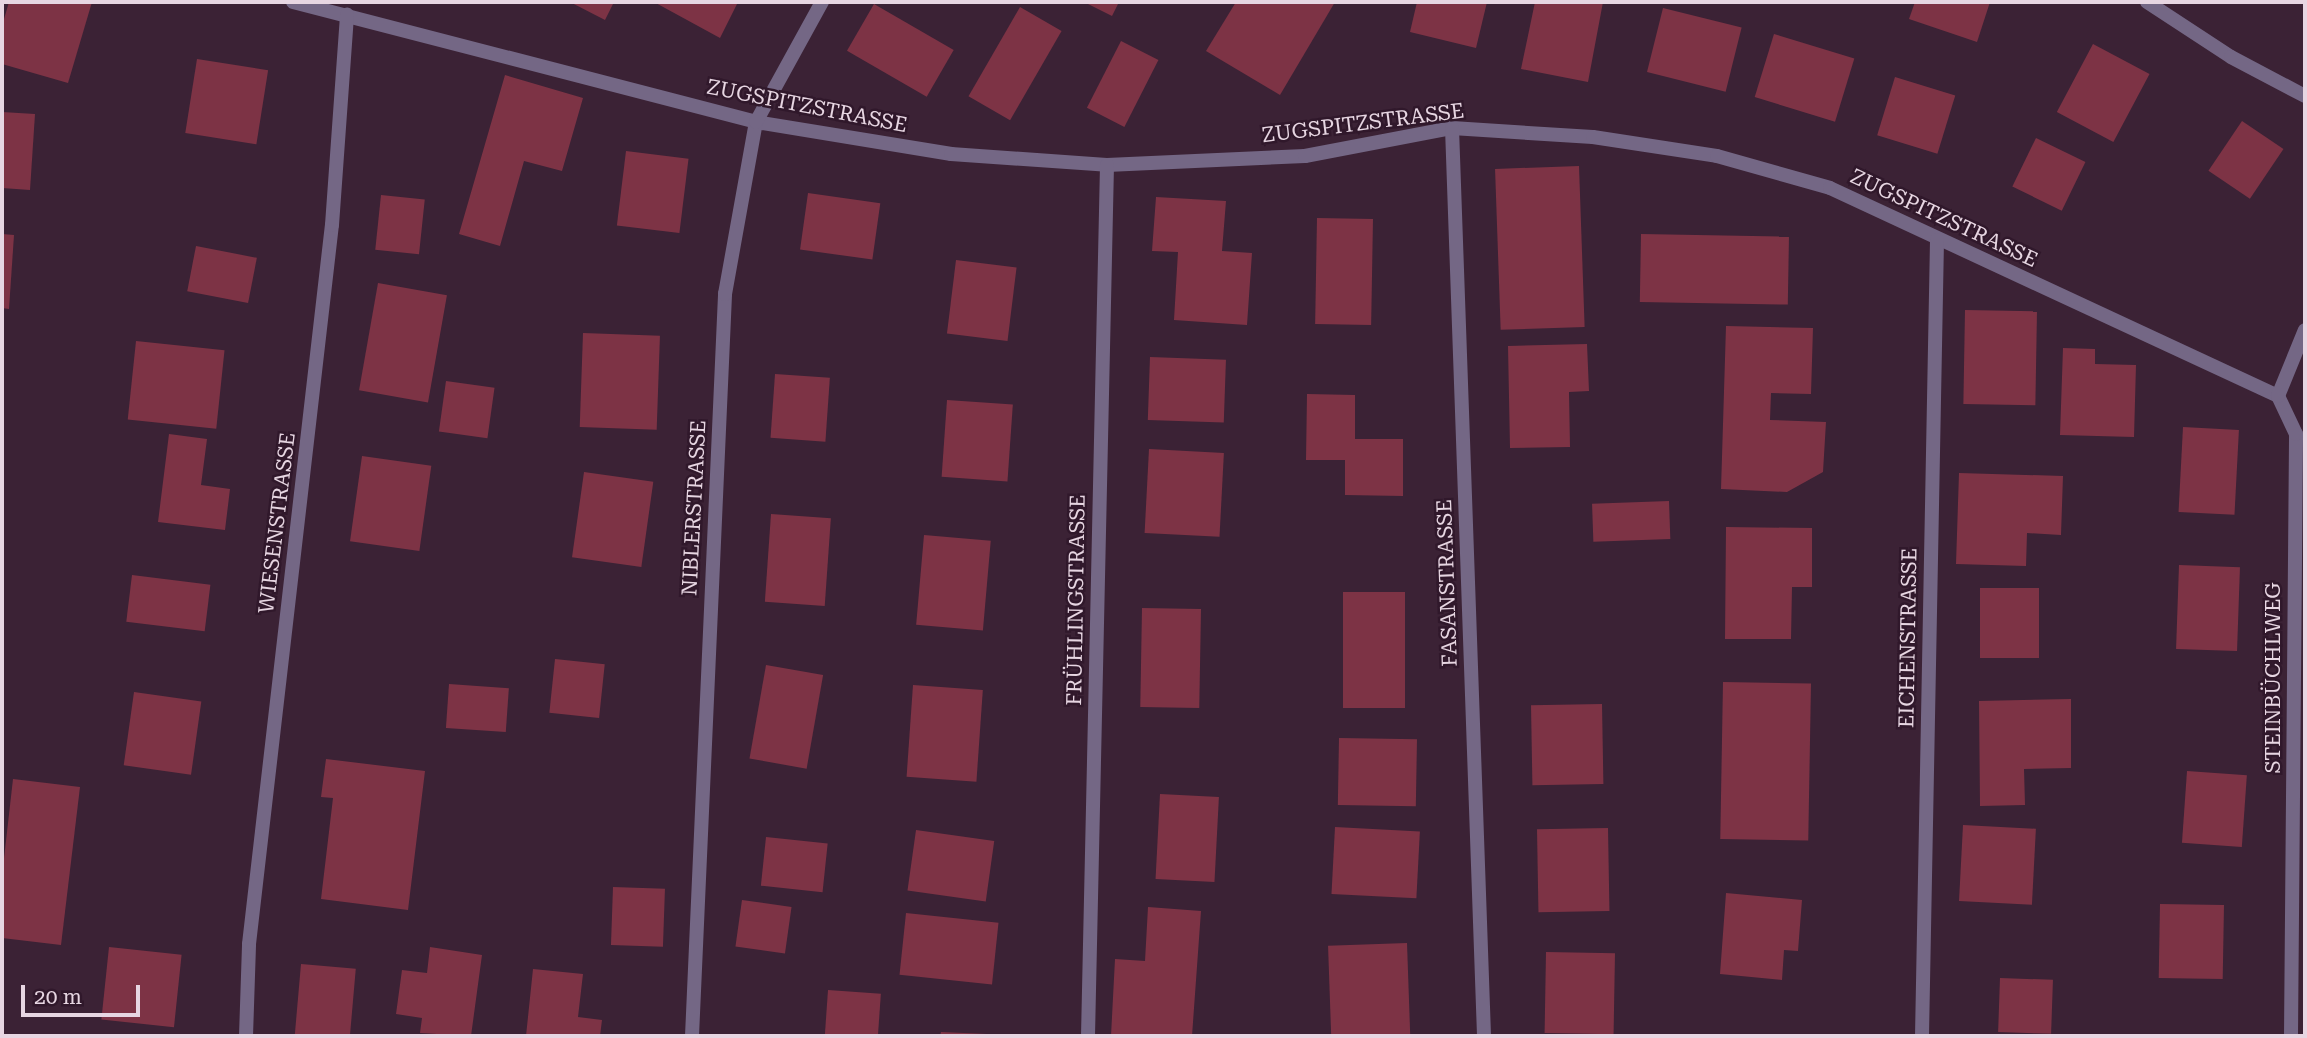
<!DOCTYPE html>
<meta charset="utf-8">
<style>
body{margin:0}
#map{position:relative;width:2307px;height:1038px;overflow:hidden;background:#3b2235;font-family:"Roboto Serif",serif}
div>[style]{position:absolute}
.building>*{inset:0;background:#7d3345;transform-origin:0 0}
.street>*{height:14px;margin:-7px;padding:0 7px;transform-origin:7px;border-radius:7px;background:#746785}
span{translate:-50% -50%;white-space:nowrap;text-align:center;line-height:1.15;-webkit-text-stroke:5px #30182b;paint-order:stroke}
.street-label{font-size:21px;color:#e7d6e2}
.frame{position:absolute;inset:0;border:4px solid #e7d6e2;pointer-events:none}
.scale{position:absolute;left:21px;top:985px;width:119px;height:32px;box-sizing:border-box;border:4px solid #e7d6e2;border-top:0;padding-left:9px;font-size:21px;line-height:24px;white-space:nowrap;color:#e7d6e2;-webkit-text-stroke:5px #30182b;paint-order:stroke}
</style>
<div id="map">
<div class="building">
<i style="clip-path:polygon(9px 2px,92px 2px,68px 83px,2px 64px,2px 26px)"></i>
<i style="clip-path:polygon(570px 2px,614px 2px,605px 20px)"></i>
<i style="clip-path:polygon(654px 2px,738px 2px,720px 38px)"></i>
<i style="clip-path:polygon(1084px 2px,1119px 2px,1112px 16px)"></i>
<i style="clip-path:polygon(1236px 2px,1335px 2px,1280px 95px,1206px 51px)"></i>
<i style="clip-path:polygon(1417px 2px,1487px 2px,1476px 48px,1410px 32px)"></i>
<i style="clip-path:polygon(1535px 2px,1603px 2px,1588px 82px,1521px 69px)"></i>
<i style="clip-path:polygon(1915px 2px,1990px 2px,1977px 42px,1909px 19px)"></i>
<i style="left:874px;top:4px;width:92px;height:54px;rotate:30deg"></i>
<i style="left:1020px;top:7px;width:48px;height:103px;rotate:30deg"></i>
<i style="left:1663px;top:8px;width:81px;height:66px;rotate:14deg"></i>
<i style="left:1774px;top:34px;width:84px;height:66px;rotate:17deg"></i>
<i style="left:1121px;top:41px;width:42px;height:75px;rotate:27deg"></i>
<i style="left:2093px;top:44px;width:64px;height:77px;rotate:28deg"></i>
<i style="left:197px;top:59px;width:72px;height:75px;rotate:9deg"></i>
<i style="clip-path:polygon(505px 75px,583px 98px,562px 171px,524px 161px,500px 246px,459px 234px)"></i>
<i style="left:1895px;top:77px;width:63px;height:61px;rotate:17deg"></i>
<i style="clip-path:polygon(2px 112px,35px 114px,30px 190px,2px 188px)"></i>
<i style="left:2242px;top:121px;width:50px;height:60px;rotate:34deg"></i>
<i style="left:2036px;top:138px;width:55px;height:54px;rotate:26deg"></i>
<i style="left:626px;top:151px;width:63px;height:75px;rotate:7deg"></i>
<i style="left:1579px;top:166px;width:161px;height:84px;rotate:88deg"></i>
<i style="left:808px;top:193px;width:73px;height:57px;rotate:8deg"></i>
<i style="left:381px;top:195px;width:44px;height:55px;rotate:6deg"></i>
<i style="clip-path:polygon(1156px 197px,1226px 201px,1222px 251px,1252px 253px,1247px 325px,1174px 320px,1178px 252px,1152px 251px)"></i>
<i style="left:1317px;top:218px;width:56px;height:106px;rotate:1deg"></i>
<i style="clip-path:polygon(2px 234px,14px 235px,9px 309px,2px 308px)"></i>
<i style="left:1641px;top:234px;width:148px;height:68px;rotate:1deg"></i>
<i style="left:196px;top:246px;width:62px;height:46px;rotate:11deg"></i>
<i style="left:956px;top:260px;width:61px;height:74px;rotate:7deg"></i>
<i style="left:378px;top:283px;width:70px;height:109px;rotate:10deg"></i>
<i style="left:1965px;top:310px;width:72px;height:94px;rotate:1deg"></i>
<i style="clip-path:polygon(1726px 326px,1813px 328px,1811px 394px,1771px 393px,1770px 420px,1826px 422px,1823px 472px,1787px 492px,1721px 489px)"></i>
<i style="left:583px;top:333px;width:77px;height:94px;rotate:2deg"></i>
<i style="left:136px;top:341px;width:89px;height:79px;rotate:6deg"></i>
<i style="clip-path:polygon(1587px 344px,1589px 391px,1569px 392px,1570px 447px,1510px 448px,1508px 346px)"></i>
<i style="clip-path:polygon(2063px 348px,2095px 349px,2095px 364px,2136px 365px,2134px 437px,2060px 435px)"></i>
<i style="left:1150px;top:357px;width:76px;height:63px;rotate:2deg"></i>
<i style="left:775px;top:374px;width:55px;height:64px;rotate:4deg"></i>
<i style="left:446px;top:381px;width:49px;height:51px;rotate:8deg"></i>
<i style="clip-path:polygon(1307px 394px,1355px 395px,1355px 439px,1403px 439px,1403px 496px,1345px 495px,1345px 460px,1306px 460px)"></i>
<i style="left:947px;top:400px;width:66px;height:77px;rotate:4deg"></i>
<i style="left:2183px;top:427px;width:56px;height:85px;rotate:3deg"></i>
<i style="clip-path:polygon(169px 434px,207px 439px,201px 485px,230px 489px,225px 530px,158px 522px)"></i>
<i style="left:1149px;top:449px;width:75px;height:84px;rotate:3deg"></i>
<i style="left:362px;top:456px;width:70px;height:86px;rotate:8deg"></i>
<i style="left:584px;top:472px;width:70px;height:86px;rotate:8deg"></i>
<i style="clip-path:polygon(1959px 473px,2063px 476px,2061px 535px,2027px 533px,2026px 566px,1956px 564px)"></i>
<i style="left:1669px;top:501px;width:38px;height:77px;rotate:88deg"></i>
<i style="left:771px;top:514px;width:60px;height:88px;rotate:4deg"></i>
<i style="clip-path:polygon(1726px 527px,1812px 528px,1812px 587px,1792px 587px,1791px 639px,1725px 639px)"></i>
<i style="left:924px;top:535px;width:67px;height:90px;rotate:5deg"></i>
<i style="left:2179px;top:565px;width:61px;height:84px;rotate:2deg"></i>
<i style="left:132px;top:575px;width:79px;height:47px;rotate:7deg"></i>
<i style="left:1980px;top:588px;width:59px;height:70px"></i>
<i style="left:1343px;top:592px;width:62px;height:116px"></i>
<i style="left:1142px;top:608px;width:59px;height:99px;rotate:1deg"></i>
<i style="left:555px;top:659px;width:50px;height:54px;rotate:6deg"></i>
<i style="left:766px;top:665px;width:58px;height:95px;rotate:10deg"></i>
<i style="left:1723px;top:682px;width:88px;height:157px;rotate:1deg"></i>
<i style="left:449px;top:684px;width:60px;height:44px;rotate:4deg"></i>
<i style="left:913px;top:685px;width:70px;height:92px;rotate:4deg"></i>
<i style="left:134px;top:692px;width:68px;height:74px;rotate:8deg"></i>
<i style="clip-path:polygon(2071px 699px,2071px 768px,2024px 769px,2025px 805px,1980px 806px,1979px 701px)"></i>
<i style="left:1602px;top:704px;width:80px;height:71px;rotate:89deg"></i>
<i style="left:1339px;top:738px;width:78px;height:67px;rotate:1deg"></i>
<i style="clip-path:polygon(326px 759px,425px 771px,408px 910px,321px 899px,333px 798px,321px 797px)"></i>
<i style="left:2187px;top:771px;width:60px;height:72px;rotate:4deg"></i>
<i style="clip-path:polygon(13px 779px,80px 787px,61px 945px,2px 938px,2px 876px)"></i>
<i style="left:1160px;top:794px;width:59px;height:85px;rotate:3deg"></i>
<i style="left:1963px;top:825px;width:73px;height:76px;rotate:3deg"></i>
<i style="left:1335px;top:827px;width:85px;height:67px;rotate:3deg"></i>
<i style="left:1608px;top:828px;width:83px;height:71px;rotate:89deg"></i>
<i style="left:916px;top:830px;width:79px;height:61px;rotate:8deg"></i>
<i style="left:766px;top:837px;width:62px;height:49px;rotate:6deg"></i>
<i style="left:613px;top:887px;width:52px;height:58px;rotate:2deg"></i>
<i style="clip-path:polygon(1726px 893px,1802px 900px,1798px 951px,1784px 950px,1782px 980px,1720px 974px)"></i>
<i style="left:742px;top:900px;width:50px;height:47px;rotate:8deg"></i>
<i style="left:2160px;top:904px;width:64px;height:74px;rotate:1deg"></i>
<i style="clip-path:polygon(1148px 907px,1201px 911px,1192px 1036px,1111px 1036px,1115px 959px,1145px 961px)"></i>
<i style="left:906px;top:913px;width:93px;height:62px;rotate:6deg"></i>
<i style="left:1407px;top:943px;width:93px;height:79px;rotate:88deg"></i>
<i style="left:109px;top:947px;width:73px;height:73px;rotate:6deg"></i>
<i style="clip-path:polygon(430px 947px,482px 955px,471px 1036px,420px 1033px,422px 1018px,396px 1014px,402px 970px,427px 973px)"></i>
<i style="left:1546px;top:952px;width:69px;height:81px;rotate:1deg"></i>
<i style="left:301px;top:964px;width:55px;height:72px;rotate:5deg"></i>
<i style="clip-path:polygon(533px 969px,583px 974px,578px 1017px,602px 1020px,600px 1036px,526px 1036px)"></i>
<i style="left:2000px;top:978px;width:53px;height:54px;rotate:2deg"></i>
<i style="left:828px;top:990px;width:53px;height:46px;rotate:4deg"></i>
<i style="clip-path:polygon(941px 1032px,987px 1034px,987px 1036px,940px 1036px)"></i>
</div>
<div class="street">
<i style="left:293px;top:2px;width:478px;rotate:14.5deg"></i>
<i style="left:756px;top:122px;width:198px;rotate:9.3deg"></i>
<i style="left:951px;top:154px;width:156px;rotate:4deg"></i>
<i style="left:1107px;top:165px;width:198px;rotate:-2.6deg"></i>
<i style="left:1305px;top:156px;width:150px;rotate:-10.8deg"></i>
<i style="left:1452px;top:128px;width:141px;rotate:3.7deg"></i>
<i style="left:1593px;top:137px;width:125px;rotate:8.7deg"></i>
<i style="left:1717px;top:156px;width:117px;rotate:15.8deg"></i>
<i style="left:1830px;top:188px;width:494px;rotate:24.9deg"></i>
<i style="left:2147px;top:2px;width:100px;rotate:33.2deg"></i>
<i style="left:2231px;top:57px;width:84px;rotate:27.8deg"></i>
<i style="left:1452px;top:128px;width:909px;rotate:87.98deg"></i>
<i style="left:246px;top:1036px;width:92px;rotate:-88.1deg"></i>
<i style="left:249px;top:944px;width:724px;rotate:-83.42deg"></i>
<i style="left:332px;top:225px;width:211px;rotate:-85.9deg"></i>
<i style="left:692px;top:1036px;width:743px;rotate:-87.45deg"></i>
<i style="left:725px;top:294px;width:175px;rotate:-79.8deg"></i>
<i style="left:756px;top:122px;width:137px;rotate:-61.2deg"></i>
<i style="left:1088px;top:1036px;width:871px;rotate:-88.75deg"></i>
<i style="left:1922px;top:1036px;width:796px;rotate:-88.92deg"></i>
<i style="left:2291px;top:1036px;width:602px;rotate:-89.52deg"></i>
<i style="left:2296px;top:434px;width:42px;rotate:-115.3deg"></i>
<i style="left:2278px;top:396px;width:71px;rotate:-67.8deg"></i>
</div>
<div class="street-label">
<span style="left:807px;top:106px;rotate:11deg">ZUGSPITZSTRASSE</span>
<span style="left:1363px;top:123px;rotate:-7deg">ZUGSPITZSTRASSE</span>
<span style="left:1944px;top:218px;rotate:25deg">ZUGSPITZSTRASSE</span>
<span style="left:694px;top:508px;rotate:-87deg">NIBLERSTRASSE</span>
<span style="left:277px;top:523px;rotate:-83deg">WIESENSTRASSE</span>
<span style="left:1447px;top:583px;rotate:-92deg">FASANSTRASSE</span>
<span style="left:1076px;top:600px;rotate:-89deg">FRÜHLINGSTRASSE</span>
<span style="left:1908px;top:638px;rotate:-89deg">EICHENSTRASSE</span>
<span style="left:2273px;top:678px;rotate:-90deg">STEINBÜCHLWEG</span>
</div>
<div class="frame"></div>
<div class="scale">20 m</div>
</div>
